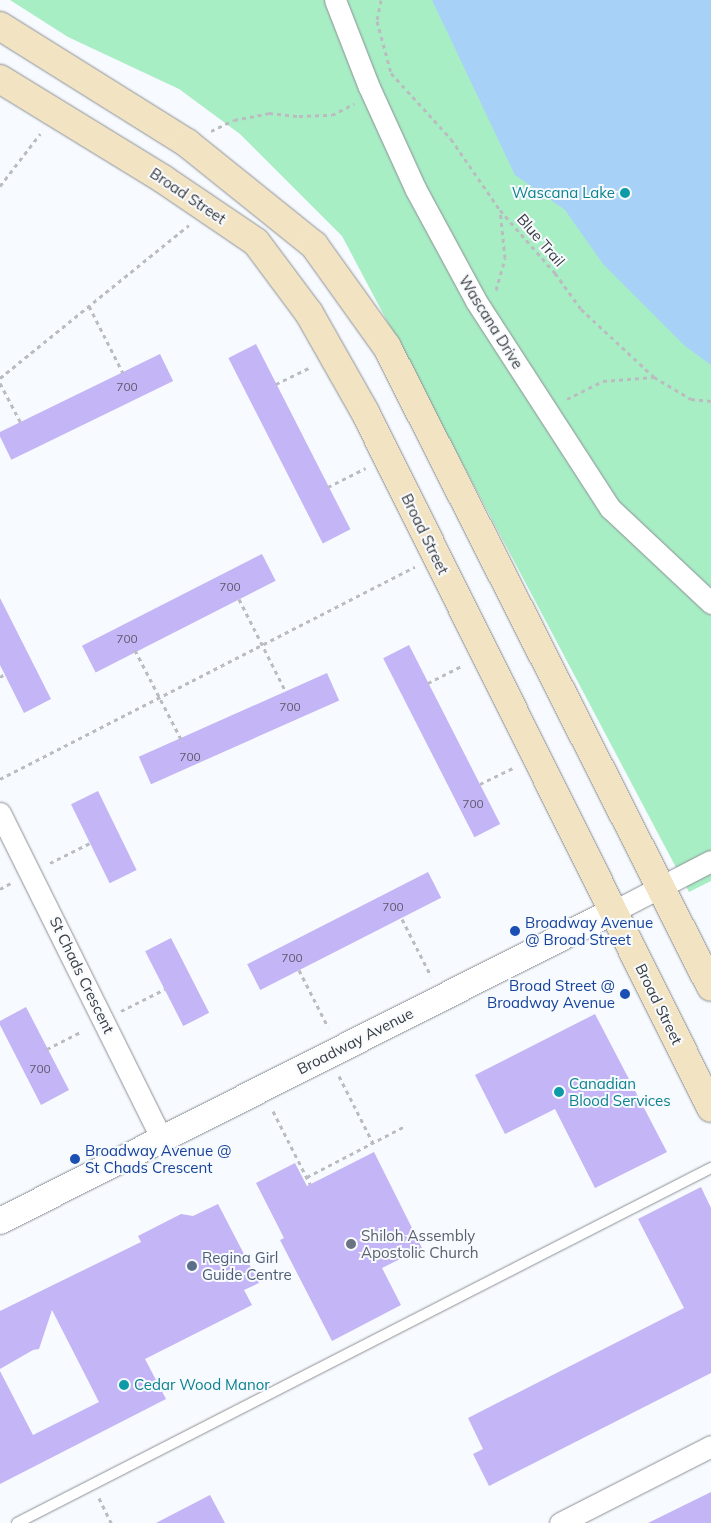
<!DOCTYPE html>
<style>
body{margin:0}
#map{position:relative;width:711px;height:1523px;overflow:hidden;background:#f7fafe;font-family:Mulish,sans-serif}
div>[style]{position:absolute}
.green>*{inset:0;background:#a8eec5}
.water>*{inset:0;background:#a8d1f7}
.building>*{inset:0;background:#c4b5f6;transform-origin:0 0}
.path>*{height:3px;margin-top:-1.5px;transform-origin:0;background:repeating-linear-gradient(90deg,#babcc0 0 4px,transparent 0 8px)}
.roads{filter:drop-shadow(0 0 1px #8c9095) drop-shadow(0 0 1px #8c9095)}
.service>*{height:10px;margin:-5px;padding:0 5px;transform-origin:5px;border-radius:5px;background:#fff}
.minor>*{height:21px;margin:-10.5px;padding:0 10.5px;transform-origin:10.5px;border-radius:10.5px;background:#fff}
.tertiary>*{height:26px;margin:-13px;padding:0 13px;transform-origin:13px;border-radius:13px;background:#fff}
.secondary>*{height:28px;margin:-14px;padding:0 14px;transform-origin:14px;border-radius:14px;background:#f2e4c3}
.dots>*{width:14px;height:14px;translate:-50% -50%;box-sizing:border-box;border:2px solid #f7fafe;border-radius:50%}
span{translate:-50% -50%;white-space:nowrap;text-align:center;line-height:1.15;-webkit-text-stroke:4px #f7fafe;paint-order:stroke}
.number-label{font-size:12px;color:#5c5a6b}
.number-label span{-webkit-text-stroke-width:0}
.culture-label{font-size:15px;color:#0d838f}
.right{translate:-100% -50%;text-align:right}
.left{translate:0 -50%;text-align:left}
.street-label{font-size:15px;color:#393b3d}
.transit-label{font-size:15px;color:#164399}
.worship-label{font-size:15px;color:#5b616d}
.service-label{font-size:15px;color:#4e5e75}
</style>
<div id="map">
<div class="green">
<i style="clip-path:polygon(10px 0,711px 0,711px 881px,689px 892px,342px 236px,240px 134px,179px 89px,68px 37px)"></i>
</div>
<div class="water">
<i style="clip-path:polygon(432px 0,711px 0,711px 365px,685px 346px,603px 264px,565px 210px,515px 175px)"></i>
</div>
<div class="building">
<i style="left:256px;top:344px;width:208px;height:31px;rotate:63deg"></i>
<i style="left:160px;top:354px;width:30px;height:180px;rotate:64deg"></i>
<i style="left:262px;top:554px;width:30px;height:202px;rotate:63deg"></i>
<i style="clip-path:polygon(0 598px,51px 699px,24px 713px,0 665px)"></i>
<i style="left:409px;top:645px;width:201px;height:29px;rotate:63deg"></i>
<i style="left:327px;top:673px;width:30px;height:206px;rotate:66deg"></i>
<i style="left:98px;top:791px;width:88px;height:30px;rotate:64deg"></i>
<i style="left:428px;top:872px;width:29px;height:203px;rotate:63deg"></i>
<i style="left:171px;top:938px;width:84px;height:29px;rotate:63deg"></i>
<i style="clip-path:polygon(26px 1007px,69px 1090px,41px 1105px,0 1025px,0 1021px)"></i>
<i style="clip-path:polygon(595px 1014px,667px 1152px,595px 1188px,555px 1109px,505px 1134px,475px 1075px)"></i>
<i style="clip-path:polygon(374px 1152px,422px 1248px,382px 1268px,401px 1305px,332px 1341px,280px 1240px,284px 1238px,256px 1183px,295px 1163px,307px 1186px)"></i>
<i style="clip-path:polygon(701px 1187px,711px 1208px,711px 1373px,489px 1486px,473px 1454px,483px 1449px,468px 1418px,684px 1308px,638px 1219px)"></i>
<i style="clip-path:polygon(218px 1204px,259px 1283px,244px 1290px,252px 1305px,145px 1359px,166px 1399px,0 1484px,0 1371px,33px 1435px,99px 1402px,52px 1310px,39px 1349px,33px 1350px,0 1369px,0 1311px,141px 1242px,138px 1236px,181px 1214px,193px 1216px)"></i>
<i style="clip-path:polygon(711px 1492px,711px 1523px,648px 1523px)"></i>
<i style="clip-path:polygon(210px 1495px,225px 1523px,156px 1523px)"></i>
</div>
<div class="path">
<i style="left:381px;top:0;width:21px;rotate:101deg"></i>
<i style="left:377px;top:21px;width:54px;rotate:74.9deg"></i>
<i style="left:391px;top:73px;width:89px;rotate:47.7deg"></i>
<i style="left:451px;top:139px;width:86px;rotate:55.4deg"></i>
<i style="left:500px;top:210px;width:84px;rotate:48.9deg"></i>
<i style="left:555px;top:273px;width:44px;rotate:54.2deg"></i>
<i style="left:581px;top:309px;width:100px;rotate:43deg"></i>
<i style="left:654px;top:377px;width:43px;rotate:30.7deg"></i>
<i style="left:691px;top:399px;width:20px;rotate:6deg"></i>
<i style="left:211px;top:131px;width:25px;rotate:-26deg"></i>
<i style="left:234px;top:120px;width:36px;rotate:-11deg"></i>
<i style="left:269px;top:113px;width:30px;rotate:6deg"></i>
<i style="left:299px;top:116px;width:33px;rotate:-2deg"></i>
<i style="left:332px;top:115px;width:25px;rotate:-27deg"></i>
<i style="left:0;top:186px;width:66px;rotate:-52.4deg"></i>
<i style="left:496px;top:290px;width:33px;rotate:-74deg"></i>
<i style="left:505px;top:258px;width:48px;rotate:-95.9deg"></i>
<i style="left:89px;top:306px;width:75px;rotate:63.1deg"></i>
<i style="left:0;top:378px;width:243px;rotate:-39deg"></i>
<i style="left:0;top:383px;width:47px;rotate:62.4deg"></i>
<i style="left:276px;top:384px;width:39px;rotate:-26deg"></i>
<i style="left:567px;top:399px;width:40px;rotate:-26.6deg"></i>
<i style="left:603px;top:381px;width:51px;rotate:-4.5deg"></i>
<i style="left:328px;top:487px;width:42px;rotate:-26.6deg"></i>
<i style="left:239px;top:599px;width:104px;rotate:63.2deg"></i>
<i style="left:135px;top:650px;width:105px;rotate:62.7deg"></i>
<i style="left:0;top:677px;width:6px;rotate:-31deg"></i>
<i style="left:428px;top:683px;width:39px;rotate:-27deg"></i>
<i style="left:0;top:779px;width:466px;rotate:-27.1deg"></i>
<i style="left:480px;top:784px;width:37px;rotate:-26deg"></i>
<i style="left:50px;top:863px;width:45px;rotate:-26.6deg"></i>
<i style="left:0;top:889px;width:13px;rotate:-29deg"></i>
<i style="left:402px;top:919px;width:64px;rotate:63deg"></i>
<i style="left:299px;top:970px;width:64px;rotate:63deg"></i>
<i style="left:121px;top:1011px;width:49px;rotate:-26.6deg"></i>
<i style="left:47px;top:1049px;width:39px;rotate:-27deg"></i>
<i style="left:339px;top:1076px;width:75px;rotate:63.1deg"></i>
<i style="left:273px;top:1111px;width:82px;rotate:63.1deg"></i>
<i style="left:307px;top:1177px;width:110px;rotate:-27.5deg"></i>
<i style="left:99px;top:1498px;width:28px;rotate:64deg"></i>
</div>
<div class="roads">
<div class="service">
<i style="left:17px;top:1523px;width:780px;rotate:-27.09deg"></i>
</div>
<div class="minor">
<i style="left:335px;top:0;width:93px;rotate:68.7deg"></i>
<i style="left:369px;top:87px;width:113px;rotate:65.5deg"></i>
<i style="left:416px;top:190px;width:126px;rotate:61.6deg"></i>
<i style="left:476px;top:301px;width:247px;rotate:57.1deg"></i>
<i style="left:610px;top:508px;width:139px;rotate:43.2deg"></i>
<i style="left:0;top:813px;width:363px;rotate:63.6deg"></i>
<i style="left:614px;top:911px;width:109px;rotate:-27.3deg"></i>
<i style="left:560px;top:1523px;width:169px;rotate:-27deg"></i>
</div>
<div class="tertiary">
<i style="left:0;top:1221px;width:688px;rotate:-26.79deg"></i>
</div>
<div class="secondary">
<i style="left:0;top:26px;width:221px;rotate:32deg"></i>
<i style="left:187px;top:143px;width:163px;rotate:38.8deg"></i>
<i style="left:314px;top:245px;width:125px;rotate:54.4deg"></i>
<i style="left:387px;top:347px;width:717px;rotate:63.15deg"></i>
<i style="left:0;top:79px;width:191px;rotate:31.5deg"></i>
<i style="left:163px;top:179px;width:112px;rotate:34.1deg"></i>
<i style="left:256px;top:242px;width:89px;rotate:53.3deg"></i>
<i style="left:309px;top:313px;width:114px;rotate:60.5deg"></i>
<i style="left:365px;top:412px;width:777px;rotate:63.57deg"></i>
</div>
</div>
<div class="dots">
<i style="left:625px;top:193px;background:#0f9aa8"></i>
<i style="left:515px;top:931px;background:#1a4fb4"></i>
<i style="left:625px;top:994px;background:#1a4fb4"></i>
<i style="left:559px;top:1092px;background:#0f9aa8"></i>
<i style="left:75px;top:1159px;background:#1a4fb4"></i>
<i style="left:351px;top:1244px;background:#6b7280"></i>
<i style="left:192px;top:1266px;background:#5c6f8a"></i>
<i style="left:124px;top:1385px;background:#0f9aa8"></i>
</div>
<div class="number-label">
<span style="left:127px;top:387px">700</span>
<span style="left:230px;top:587px">700</span>
<span style="left:127px;top:639px">700</span>
<span style="left:290px;top:707px">700</span>
<span style="left:190px;top:757px">700</span>
<span style="left:473px;top:804px">700</span>
<span style="left:393px;top:907px">700</span>
<span style="left:292px;top:958px">700</span>
<span style="left:40px;top:1069px">700</span>
</div>
<div class="culture-label">
<span class="right" style="left:615px;top:193px">Wascana Lake</span>
<span class="left" style="left:569px;top:1092px">Canadian<br>Blood Services</span>
<span class="left" style="left:134px;top:1385px">Cedar Wood Manor</span>
</div>
<div class="street-label">
<span style="left:188px;top:196px;rotate:34deg">Broad Street</span>
<span style="left:541px;top:240px;rotate:49deg">Blue Trail</span>
<span style="left:491px;top:322px;rotate:58deg">Wascana Drive</span>
<span style="left:425px;top:534px;rotate:64deg">Broad Street</span>
<span style="left:82px;top:975px;rotate:64deg">St Chads Crescent</span>
<span style="left:659px;top:1004px;rotate:64deg">Broad Street</span>
<span style="left:355px;top:1041px;rotate:-27deg">Broadway Avenue</span>
</div>
<div class="transit-label">
<span class="left" style="left:525px;top:931px">Broadway Avenue<br>@ Broad Street</span>
<span class="right" style="left:615px;top:994px">Broad Street @<br>Broadway Avenue</span>
<span class="left" style="left:85px;top:1159px">Broadway Avenue @<br>St Chads Crescent</span>
</div>
<div class="worship-label">
<span class="left" style="left:361px;top:1244px">Shiloh Assembly<br>Apostolic Church</span>
</div>
<div class="service-label">
<span class="left" style="left:202px;top:1266px">Regina Girl<br>Guide Centre</span>
</div>
</div>
